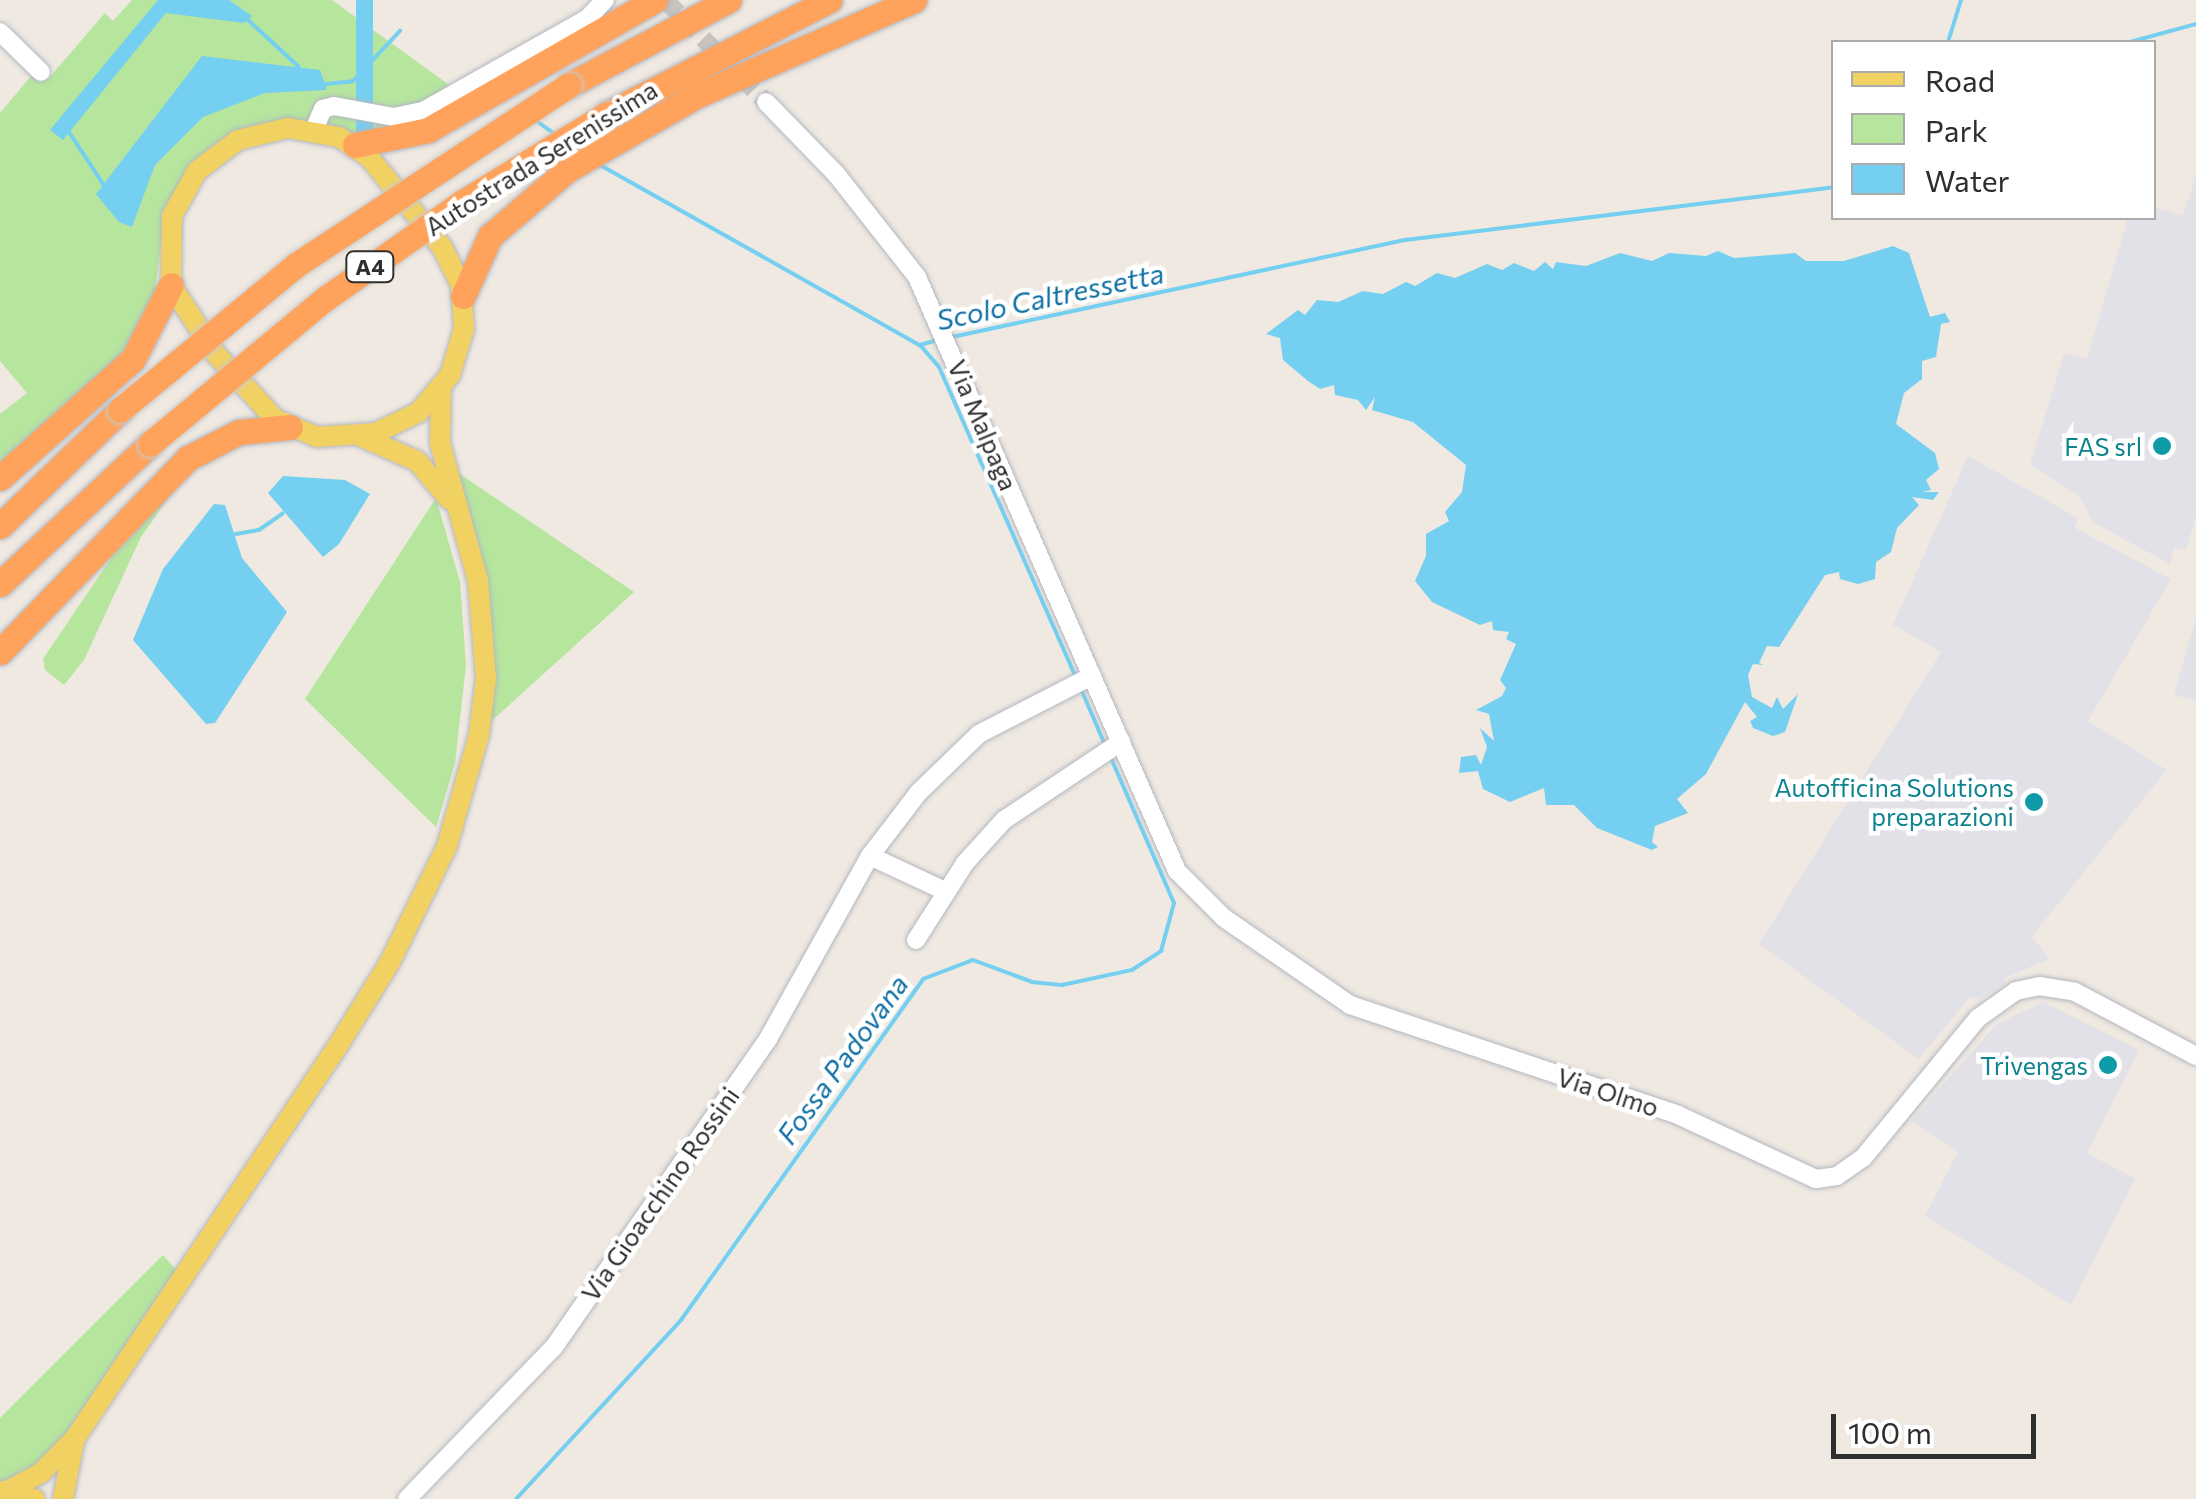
<!DOCTYPE html>
<style>
body{margin:0}
#map{position:relative;width:2196px;height:1499px;overflow:hidden;background:#efe9e1;font-family:Commissioner,sans-serif}
div>[style]{position:absolute}
.industrial>*{inset:0;background:#e3e1e8}
.green>*{inset:0;background:#b6e59e}
.water>*{inset:0;background:#75cff0;transform-origin:0 0}
.stream>*{height:4px;margin:-2px;padding:0 2px;transform-origin:2px;border-radius:2px;background:#75cff0}
.minor-tunnel>*{height:18px;margin-top:-9px;transform-origin:0;background:repeating-linear-gradient(90deg,#c8c4bd 0 18px,transparent 0 27px)}
.roads{filter:drop-shadow(0 0 2px #b4b7c1) drop-shadow(0 0 2px #b4b7c1)}
.minor>*{height:18px;margin:-9px;padding:0 9px;transform-origin:9px;border-radius:9px;background:#fff}
.major>*{height:20px;margin:-10px;padding:0 10px;transform-origin:10px;border-radius:10px;background:#f2d163}
.highway>*{height:25px;margin:-12.5px;padding:0 12.5px;transform-origin:12.5px;border-radius:12.5px;background:#ffa35c}
.bridges{filter:drop-shadow(0 0 2px #c9c9c9) drop-shadow(0 0 2px #c9c9c9)}
.highway-bridge>*{height:25px;margin:-12.5px;padding:0 12.5px;transform-origin:12.5px;border-radius:12.5px;background:#ffa35c}
.dots>*{width:28px;height:28px;translate:-50% -50%;box-sizing:border-box;border:5px solid #fff;border-radius:50%}
span{translate:-50% -50%;white-space:nowrap;text-align:center;line-height:1.15;-webkit-text-stroke:9px #fff;paint-order:stroke}
.shield-label span{padding:2px 8px;background:#fff;border:2px solid;border-radius:8px;-webkit-text-stroke-width:0}
.shield-label{font-size:22px;color:#2e2e2e;font-weight:700}
.street-label{font-size:25px;color:#2e2e2e}
.culture-label{font-size:25px;color:#0d838f}
.right{translate:-100% -50%;text-align:right}
.water-label{font-size:28px;color:#0d6fa3;font-style:italic}
.legend{position:absolute;left:1831px;top:40px;width:325px;height:180px;box-sizing:border-box;background:#fff;border:2px solid #ababab;margin:0;padding:12px 18px;list-style:none;font-size:30px;color:#2e2e2e}
.legend li{display:flex;align-items:center;gap:20px;height:50px}
.legend b{width:50px;border:2px solid #ababab}
.scale{position:absolute;left:1831px;top:1414px;width:205px;height:45px;box-sizing:border-box;border:5px solid #2e2e2e;border-top:0;padding-left:12px;font-size:30px;line-height:35px;white-space:nowrap;color:#2e2e2e;-webkit-text-stroke:8px #fff;paint-order:stroke}
</style>
<div id="map">
<div class="industrial">
<i style="clip-path:polygon(2196px 175px,2196px 516px,2186px 550px,2174px 548px,2170px 564px,2093px 522px,2078px 495px,2030px 465px,2064px 354px,2087px 359px,2128px 218px,2154px 218px,2154px 207px,2183px 216px)"></i>
<i style="clip-path:polygon(1968px 456px,2078px 518px,2075px 528px,2171px 579px,2088px 721px,2167px 770px,2032px 936px,2049px 959px,2004px 978px,2005px 984px,1980px 999px,1970px 997px,1919px 1059px,1759px 944px,1941px 652px,1893px 625px)"></i>
<i style="clip-path:polygon(2196px 617px,2196px 701px,2174px 695px)"></i>
<i style="clip-path:polygon(2043px 1002px,2139px 1050px,2087px 1153px,2135px 1179px,2071px 1305px,1925px 1216px,1958px 1152px,1911px 1121px,1997px 1024px)"></i>
</div>
<div class="green">
<i style="clip-path:polygon(132px 0,332px 0,474px 103px,401px 136px,236px 136px,164px 218px,150px 333px,0 464px,0 414px,27px 393px,0 361px,0 113px,31px 76px,48px 79px,105px 13px,113px 21px)"></i>
<i style="clip-path:polygon(457px 472px,634px 592px,487px 725px,483px 565px)"></i>
<i style="clip-path:polygon(171px 494px,141px 537px,84px 660px,64px 685px,45px 670px,43px 659px,128px 533px)"></i>
<i style="clip-path:polygon(436px 498px,460px 582px,466px 665px,455px 763px,436px 827px,305px 699px)"></i>
<i style="clip-path:polygon(163px 1255px,178px 1272px,73px 1431px,20px 1478px,0 1482px,0 1418px)"></i>
</div>
<div class="water">
<i style="clip-path:polygon(158px 0,229px 0,252px 16px,244px 23px,166px 13px,63px 140px,50px 130px)"></i>
<i style="left:356px;top:0;width:17px;height:135px"></i>
<i style="clip-path:polygon(202px 56px,320px 70px,327px 90px,265px 93px,203px 117px,155px 165px,132px 227px,119px 222px,96px 194px)"></i>
<i style="clip-path:polygon(1893px 246px,1909px 253px,1930px 317px,1945px 313px,1950px 322px,1941px 324px,1936px 357px,1922px 361px,1922px 379px,1904px 393px,1896px 424px,1935px 453px,1939px 469px,1926px 480px,1931px 490px,1922px 492px,1939px 492px,1933px 500px,1912px 497px,1919px 505px,1897px 528px,1891px 552px,1876px 562px,1875px 579px,1858px 584px,1840px 579px,1839px 572px,1825px 575px,1779px 647px,1767px 646px,1759px 663px,1764px 665px,1753px 664px,1748px 675px,1752px 697px,1772px 708px,1777px 697px,1783px 709px,1798px 694px,1785px 732px,1773px 736px,1753px 728px,1750px 721px,1757px 717px,1745px 702px,1706px 774px,1677px 799px,1688px 813px,1655px 826px,1652px 842px,1658px 847px,1652px 850px,1597px 828px,1574px 805px,1546px 805px,1544px 788px,1510px 802px,1483px 789px,1478px 771px,1459px 773px,1461px 757px,1476px 755px,1481px 765px,1487px 747px,1480px 728px,1494px 741px,1489px 714px,1476px 710px,1502px 696px,1506px 688px,1500px 680px,1516px 644px,1506px 639px,1509px 632px,1493px 630px,1492px 621px,1480px 625px,1432px 602px,1415px 581px,1426px 556px,1426px 534px,1449px 521px,1445px 512px,1462px 492px,1466px 465px,1413px 422px,1372px 410px,1375px 397px,1366px 410px,1358px 400px,1335px 395px,1334px 385px,1320px 389px,1308px 381px,1283px 360px,1280px 338px,1266px 334px,1298px 310px,1305px 315px,1317px 300px,1338px 302px,1363px 291px,1383px 294px,1406px 282px,1415px 286px,1437px 273px,1455px 278px,1487px 264px,1502px 270px,1514px 263px,1534px 271px,1545px 262px,1553px 269px,1556px 262px,1586px 266px,1620px 253px,1652px 261px,1669px 253px,1706px 256px,1718px 251px,1734px 258px,1795px 253px,1806px 261px,1844px 261px)"></i>
<i style="clip-path:polygon(283px 476px,345px 480px,370px 494px,339px 544px,323px 557px,268px 493px)"></i>
<i style="clip-path:polygon(214px 504px,225px 505px,242px 558px,287px 612px,215px 723px,206px 724px,133px 640px,163px 569px)"></i>
</div>
<div class="stream">
<i style="left:248px;top:20px;width:69px;rotate:42.7deg"></i>
<i style="left:1948px;top:42px;width:44px;rotate:-72.8deg"></i>
<i style="left:2130px;top:42px;width:68px;rotate:-15.3deg"></i>
<i style="left:326px;top:84px;width:27px;rotate:-6deg"></i>
<i style="left:353px;top:81px;width:69px;rotate:-46.8deg"></i>
<i style="left:534px;top:119px;width:26px;rotate:36deg"></i>
<i style="left:69px;top:132px;width:62px;rotate:56.8deg"></i>
<i style="left:600px;top:165px;width:367px;rotate:29.4deg"></i>
<i style="left:920px;top:345px;width:19px;rotate:-16deg"></i>
<i style="left:952px;top:337px;width:463px;rotate:-12.1deg"></i>
<i style="left:1405px;top:240px;width:432px;rotate:-7deg"></i>
<i style="left:920px;top:345px;width:29px;rotate:49deg"></i>
<i style="left:939px;top:367px;width:338px;rotate:66.2deg"></i>
<i style="left:236px;top:534px;width:23px;rotate:-10deg"></i>
<i style="left:259px;top:530px;width:29px;rotate:-35deg"></i>
<i style="left:1081px;top:689px;width:61px;rotate:66.8deg"></i>
<i style="left:516px;top:1499px;width:243px;rotate:-47.3deg"></i>
<i style="left:681px;top:1320px;width:418px;rotate:-54.6deg"></i>
<i style="left:923px;top:979px;width:53px;rotate:-20.8deg"></i>
<i style="left:973px;top:960px;width:63px;rotate:20.4deg"></i>
<i style="left:1032px;top:982px;width:30px;rotate:6deg"></i>
<i style="left:1062px;top:985px;width:72px;rotate:-12.1deg"></i>
<i style="left:1132px;top:970px;width:35px;rotate:-33deg"></i>
<i style="left:1161px;top:951px;width:50px;rotate:-74.8deg"></i>
<i style="left:1174px;top:903px;width:158px;rotate:-113.5deg"></i>
</div>
<div class="minor-tunnel">
<i style="left:665px;top:0;width:144px;rotate:45.3deg"></i>
</div>
<div class="roads">
<div class="minor">
<i style="left:0;top:32px;width:57px;rotate:44.3deg"></i>
<i style="left:766px;top:102px;width:100px;rotate:45.8deg"></i>
<i style="left:836px;top:174px;width:131px;rotate:51.8deg"></i>
<i style="left:917px;top:277px;width:648px;rotate:66.36deg"></i>
<i style="left:1177px;top:871px;width:66px;rotate:45deg"></i>
<i style="left:1224px;top:918px;width:153px;rotate:34.6deg"></i>
<i style="left:1350px;top:1005px;width:346px;rotate:18.5deg"></i>
<i style="left:1678px;top:1115px;width:152px;rotate:24.9deg"></i>
<i style="left:1816px;top:1179px;width:21px;rotate:-8deg"></i>
<i style="left:1837px;top:1176px;width:32px;rotate:-35deg"></i>
<i style="left:1863px;top:1158px;width:181px;rotate:-50.6deg"></i>
<i style="left:1978px;top:1018px;width:47px;rotate:-35.4deg"></i>
<i style="left:2016px;top:991px;width:24px;rotate:-12deg"></i>
<i style="left:2039px;top:986px;width:36px;rotate:9deg"></i>
<i style="left:2075px;top:992px;width:137px;rotate:27.9deg"></i>
<i style="left:314px;top:130px;width:23px;rotate:-67deg"></i>
<i style="left:323px;top:109px;width:11px;rotate:-15deg"></i>
<i style="left:334px;top:106px;width:61px;rotate:10.4deg"></i>
<i style="left:394px;top:117px;width:30px;rotate:-12deg"></i>
<i style="left:423px;top:111px;width:189px;rotate:-29.4deg"></i>
<i style="left:588px;top:18px;width:25px;rotate:-47deg"></i>
<i style="left:870px;top:856px;width:83px;rotate:25deg"></i>
<i style="left:916px;top:940px;width:91px;rotate:-57.5deg"></i>
<i style="left:965px;top:863px;width:58px;rotate:-47.8deg"></i>
<i style="left:1004px;top:820px;width:141px;rotate:-33.7deg"></i>
<i style="left:407px;top:1499px;width:211px;rotate:-46deg"></i>
<i style="left:554px;top:1347px;width:375px;rotate:-55.2deg"></i>
<i style="left:768px;top:1039px;width:210px;rotate:-60.9deg"></i>
<i style="left:870px;top:856px;width:81px;rotate:-52.6deg"></i>
<i style="left:919px;top:792px;width:83px;rotate:-44deg"></i>
<i style="left:979px;top:734px;width:127px;rotate:-27.2deg"></i>
</div>
<div class="major">
<i style="left:288px;top:128px;width:52px;rotate:10deg"></i>
<i style="left:339px;top:137px;width:36px;rotate:34deg"></i>
<i style="left:369px;top:157px;width:116px;rotate:51deg"></i>
<i style="left:442px;top:247px;width:42px;rotate:63.4deg"></i>
<i style="left:461px;top:285px;width:44px;rotate:86.1deg"></i>
<i style="left:464px;top:329px;width:48px;rotate:106.9deg"></i>
<i style="left:450px;top:375px;width:48px;rotate:130deg"></i>
<i style="left:419px;top:412px;width:48px;rotate:154deg"></i>
<i style="left:376px;top:433px;width:59px;rotate:176.1deg"></i>
<i style="left:317px;top:437px;width:46px;rotate:-156.8deg"></i>
<i style="left:275px;top:419px;width:89px;rotate:-132.3deg"></i>
<i style="left:215px;top:353px;width:81px;rotate:-122.9deg"></i>
<i style="left:171px;top:285px;width:69px;rotate:-89.2deg"></i>
<i style="left:172px;top:216px;width:51px;rotate:-60.9deg"></i>
<i style="left:197px;top:171px;width:51px;rotate:-37.1deg"></i>
<i style="left:238px;top:140px;width:51px;rotate:-13.5deg"></i>
<i style="left:362px;top:437px;width:60px;rotate:23.6deg"></i>
<i style="left:417px;top:461px;width:50px;rotate:49.9deg"></i>
<i style="left:2px;top:1491px;width:34px;rotate:14deg"></i>
<i style="left:7px;top:1491px;width:40px;rotate:-28deg"></i>
<i style="left:42px;top:1472px;width:49px;rotate:-45.8deg"></i>
<i style="left:76px;top:1437px;width:473px;rotate:-56.2deg"></i>
<i style="left:339px;top:1044px;width:97px;rotate:-58.1deg"></i>
<i style="left:390px;top:962px;width:129px;rotate:-63.8deg"></i>
<i style="left:447px;top:846px;width:116px;rotate:-73.9deg"></i>
<i style="left:479px;top:735px;width:57px;rotate:-83deg"></i>
<i style="left:486px;top:678px;width:97px;rotate:-94.7deg"></i>
<i style="left:478px;top:581px;width:143px;rotate:-105.4deg"></i>
<i style="left:440px;top:443px;width:55px;rotate:-89deg"></i>
<i style="left:63px;top:1499px;width:58px;rotate:-79.1deg"></i>
</div>
<div class="highway">
<i style="left:569px;top:85px;width:181px;rotate:-28deg"></i>
<i style="left:607px;top:114px;width:250px;rotate:-27.1deg"></i>
<i style="left:355px;top:145px;width:75px;rotate:-11.6deg"></i>
<i style="left:428px;top:130px;width:262px;rotate:-29.8deg"></i>
<i style="left:463px;top:296px;width:66px;rotate:-65.8deg"></i>
<i style="left:490px;top:236px;width:101px;rotate:-40.6deg"></i>
<i style="left:567px;top:170px;width:151px;rotate:-29.8deg"></i>
<i style="left:698px;top:95px;width:236px;rotate:-23.7deg"></i>
<i style="left:0;top:478px;width:178px;rotate:-41.8deg"></i>
<i style="left:133px;top:359px;width:83px;rotate:-62.8deg"></i>
<i style="left:0;top:526px;width:167px;rotate:-44deg"></i>
<i style="left:0;top:584px;width:205px;rotate:-43deg"></i>
<i style="left:0;top:652px;width:270px;rotate:-45.9deg"></i>
<i style="left:188px;top:458px;width:57px;rotate:-27deg"></i>
<i style="left:239px;top:432px;width:51px;rotate:-5.6deg"></i>
</div>
</div>
<div class="bridges">
<div class="highway-bridge">
<i style="left:120px;top:410px;width:228px;rotate:-39.5deg"></i>
<i style="left:296px;top:265px;width:327px;rotate:-33.4deg"></i>
<i style="left:150px;top:444px;width:229px;rotate:-39.7deg"></i>
<i style="left:326px;top:298px;width:165px;rotate:-35.1deg"></i>
<i style="left:461px;top:203px;width:171px;rotate:-31.4deg"></i>
</div>
</div>
<div class="dots">
<i style="left:2162px;top:446px;background:#0f9aa8"></i>
<i style="left:2034px;top:802px;background:#0f9aa8"></i>
<i style="left:2108px;top:1065px;background:#0f9aa8"></i>
</div>
<div class="shield-label">
<span style="left:370px;top:267px">A4</span>
</div>
<div class="street-label">
<span style="left:541px;top:158px;rotate:-32deg">Autostrada Serenissima</span>
<span style="left:983px;top:425px;rotate:67deg">Via Malpaga</span>
<span style="left:1608px;top:1092px;rotate:18deg">Via Olmo</span>
<span style="left:660px;top:1194px;rotate:-55deg">Via Gioacchino Rossini</span>
</div>
<div class="culture-label">
<span class="right" style="left:2142px;top:446px">FAS srl</span>
<span class="right" style="left:2014px;top:802px">Autofficina Solutions<br>preparazioni</span>
<span class="right" style="left:2088px;top:1065px">Trivengas</span>
</div>
<div class="water-label">
<span style="left:1050px;top:296px;rotate:-12deg">Scolo Caltressetta</span>
<span style="left:842px;top:1059px;rotate:-54deg">Fossa Padovana</span>
</div>
<ul class="legend">
<li><b style="height:12px;background:#f2d163"></b>Road</li>
<li><b style="height:28px;background:#b6e59e"></b>Park</li>
<li><b style="height:28px;background:#75cff0"></b>Water</li>
</ul>
<div class="scale">100 m</div>
</div>
